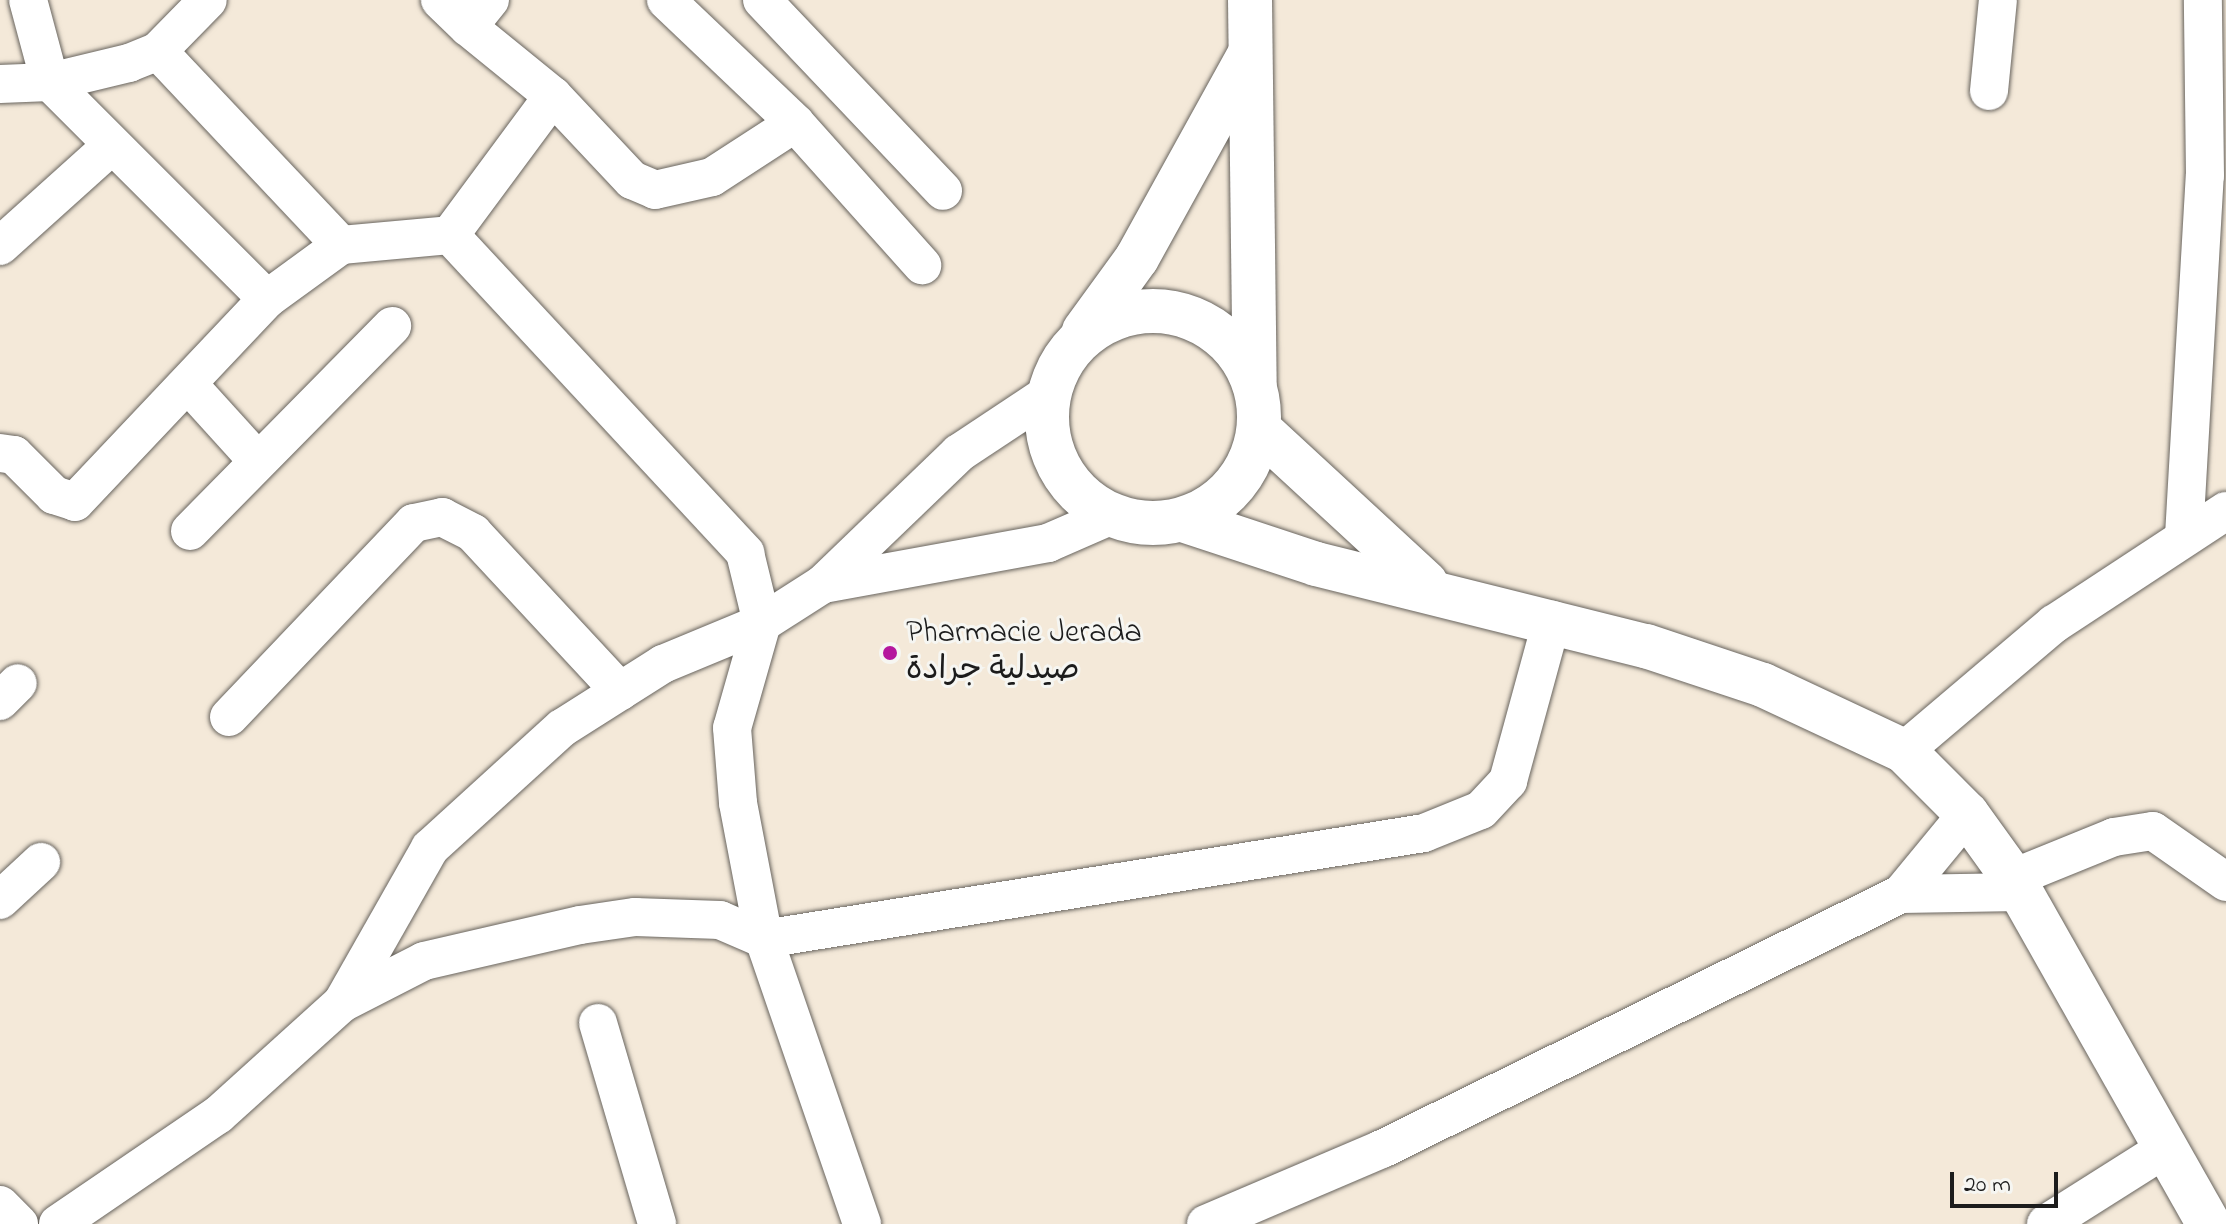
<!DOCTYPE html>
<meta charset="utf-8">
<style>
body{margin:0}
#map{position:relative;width:2226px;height:1224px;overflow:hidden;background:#f4e9d9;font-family:"Indie Flower","Playpen Sans Arabic",sans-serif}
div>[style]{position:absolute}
.roads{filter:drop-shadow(0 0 2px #68645e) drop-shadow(0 0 2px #68645e)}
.minor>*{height:38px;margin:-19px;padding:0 19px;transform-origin:19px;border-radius:19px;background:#fff}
.major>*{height:44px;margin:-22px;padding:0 22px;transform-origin:22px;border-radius:22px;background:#fff}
.major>.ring{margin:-22px;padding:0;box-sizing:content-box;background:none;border:44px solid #fff;border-radius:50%}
.dots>*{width:22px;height:22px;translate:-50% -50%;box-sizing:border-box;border:4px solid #f6f6f2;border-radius:50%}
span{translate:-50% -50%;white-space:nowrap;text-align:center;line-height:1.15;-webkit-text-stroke:6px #f6f6f2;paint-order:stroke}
.poi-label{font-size:32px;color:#1c1c1c}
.left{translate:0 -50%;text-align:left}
.scale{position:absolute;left:1950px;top:1172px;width:108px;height:36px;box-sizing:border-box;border:4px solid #1c1c1c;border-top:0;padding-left:10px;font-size:24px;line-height:28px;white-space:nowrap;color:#1c1c1c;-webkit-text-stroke:6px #f6f6f2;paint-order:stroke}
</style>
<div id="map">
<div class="roads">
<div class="minor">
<i style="left:28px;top:0;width:85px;rotate:75deg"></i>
<i style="left:50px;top:82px;width:307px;rotate:45deg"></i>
<i style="left:267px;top:299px;width:92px;rotate:-36.1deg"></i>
<i style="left:341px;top:245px;width:109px;rotate:-5.2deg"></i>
<i style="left:450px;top:235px;width:434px;rotate:47.1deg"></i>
<i style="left:745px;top:553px;width:72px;rotate:76.3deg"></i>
<i style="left:762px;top:623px;width:109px;rotate:105.9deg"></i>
<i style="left:732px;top:728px;width:75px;rotate:85.4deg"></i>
<i style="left:738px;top:803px;width:138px;rotate:79.2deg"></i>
<i style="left:764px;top:939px;width:301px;rotate:71deg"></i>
<i style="left:440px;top:0;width:39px;rotate:44deg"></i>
<i style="left:666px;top:0;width:178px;rotate:43.6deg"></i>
<i style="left:795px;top:123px;width:191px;rotate:48.2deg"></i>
<i style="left:762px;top:0;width:263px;rotate:46.5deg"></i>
<i style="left:158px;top:51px;width:267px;rotate:46.7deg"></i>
<i style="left:0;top:84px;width:50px;rotate:-2.3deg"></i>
<i style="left:50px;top:82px;width:81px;rotate:-13.5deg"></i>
<i style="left:129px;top:63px;width:31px;rotate:-22deg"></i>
<i style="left:158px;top:51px;width:71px;rotate:-45.6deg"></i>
<i style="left:1989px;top:91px;width:91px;rotate:-84.4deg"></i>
<i style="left:553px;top:96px;width:115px;rotate:46.8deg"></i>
<i style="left:632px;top:180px;width:25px;rotate:23deg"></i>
<i style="left:655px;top:190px;width:58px;rotate:-12.8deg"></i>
<i style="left:712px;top:177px;width:99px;rotate:-33deg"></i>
<i style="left:450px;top:235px;width:173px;rotate:-53.5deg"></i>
<i style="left:553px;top:96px;width:109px;rotate:-140.9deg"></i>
<i style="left:468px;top:27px;width:35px;rotate:-51deg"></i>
<i style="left:0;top:246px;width:149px;rotate:-42deg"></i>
<i style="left:188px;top:384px;width:101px;rotate:47.8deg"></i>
<i style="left:0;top:453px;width:14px;rotate:8deg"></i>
<i style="left:14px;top:455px;width:57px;rotate:45deg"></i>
<i style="left:54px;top:495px;width:22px;rotate:18deg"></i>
<i style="left:75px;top:502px;width:279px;rotate:-46.6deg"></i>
<i style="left:190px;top:531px;width:288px;rotate:-45.4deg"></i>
<i style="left:2184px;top:536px;width:361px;rotate:-86.7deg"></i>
<i style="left:2205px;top:176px;width:176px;rotate:-90.7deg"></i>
<i style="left:823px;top:584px;width:229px;rotate:-10.3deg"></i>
<i style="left:1048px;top:543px;width:68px;rotate:-23.5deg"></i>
<i style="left:0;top:701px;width:25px;rotate:-45deg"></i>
<i style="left:229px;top:717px;width:268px;rotate:-46.4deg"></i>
<i style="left:414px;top:523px;width:29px;rotate:-12deg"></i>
<i style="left:442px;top:517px;width:35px;rotate:27deg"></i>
<i style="left:473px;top:533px;width:216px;rotate:47.1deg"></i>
<i style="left:1904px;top:751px;width:197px;rotate:-40.3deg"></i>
<i style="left:2054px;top:624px;width:206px;rotate:-33.3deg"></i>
<i style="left:2013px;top:878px;width:109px;rotate:-22.1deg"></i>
<i style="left:2114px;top:837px;width:39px;rotate:-9deg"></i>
<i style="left:2153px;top:831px;width:89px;rotate:34.9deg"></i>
<i style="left:1901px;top:894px;width:120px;rotate:-1deg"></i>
<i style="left:0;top:900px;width:56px;rotate:-42.8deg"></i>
<i style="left:342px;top:1003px;width:92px;rotate:-27.1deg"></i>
<i style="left:424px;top:961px;width:160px;rotate:-13deg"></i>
<i style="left:580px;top:925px;width:56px;rotate:-8.3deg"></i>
<i style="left:635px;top:917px;width:85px;rotate:2deg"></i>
<i style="left:720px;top:920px;width:48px;rotate:23.4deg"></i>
<i style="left:764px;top:939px;width:668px;rotate:-9.12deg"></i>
<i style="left:1424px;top:833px;width:61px;rotate:-22deg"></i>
<i style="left:1481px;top:810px;width:40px;rotate:-47deg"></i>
<i style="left:1508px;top:781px;width:167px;rotate:-74.7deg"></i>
<i style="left:598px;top:1023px;width:209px;rotate:73.6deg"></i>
<i style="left:0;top:1205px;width:27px;rotate:45deg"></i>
<i style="left:58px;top:1224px;width:194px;rotate:-34.3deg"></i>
<i style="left:218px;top:1115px;width:167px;rotate:-42.1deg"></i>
<i style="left:342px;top:1003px;width:178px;rotate:-60.4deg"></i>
<i style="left:430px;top:848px;width:178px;rotate:-42.3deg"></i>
<i style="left:562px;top:728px;width:120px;rotate:-32.4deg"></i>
<i style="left:663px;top:664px;width:107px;rotate:-22.5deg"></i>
<i style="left:762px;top:623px;width:72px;rotate:-32.6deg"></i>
<i style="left:823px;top:584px;width:189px;rotate:-43.9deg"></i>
<i style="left:959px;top:453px;width:107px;rotate:-33.5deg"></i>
<i style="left:1206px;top:1224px;width:191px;rotate:-23.1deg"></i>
<i style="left:1382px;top:1149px;width:578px;rotate:-26.17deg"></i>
<i style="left:1901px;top:894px;width:104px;rotate:-50.5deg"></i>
<i style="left:2046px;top:1224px;width:144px;rotate:-32.3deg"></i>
</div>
<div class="major">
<i style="left:1250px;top:0;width:384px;rotate:89.3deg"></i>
<i class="ring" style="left:1047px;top:311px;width:168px;height:168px"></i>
<i style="left:1084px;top:331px;width:90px;rotate:-54deg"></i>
<i style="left:1137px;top:258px;width:232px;rotate:-61.1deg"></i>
<i style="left:1259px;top:429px;width:227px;rotate:42.7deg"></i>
<i style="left:1183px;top:520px;width:140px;rotate:18.3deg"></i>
<i style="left:1316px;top:564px;width:340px;rotate:14deg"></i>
<i style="left:1646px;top:646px;width:123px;rotate:18.4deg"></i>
<i style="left:1763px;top:685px;width:156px;rotate:25.1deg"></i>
<i style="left:1904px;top:751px;width:89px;rotate:45deg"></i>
<i style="left:1967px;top:814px;width:79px;rotate:54.3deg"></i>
<i style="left:2013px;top:878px;width:398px;rotate:60.5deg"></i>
</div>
</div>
<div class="dots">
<i style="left:890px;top:653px;background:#b5179e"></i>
</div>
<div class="poi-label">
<span class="left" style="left:906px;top:653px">Pharmacie Jerada<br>صيدلية جرادة</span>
</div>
<div class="scale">20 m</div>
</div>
